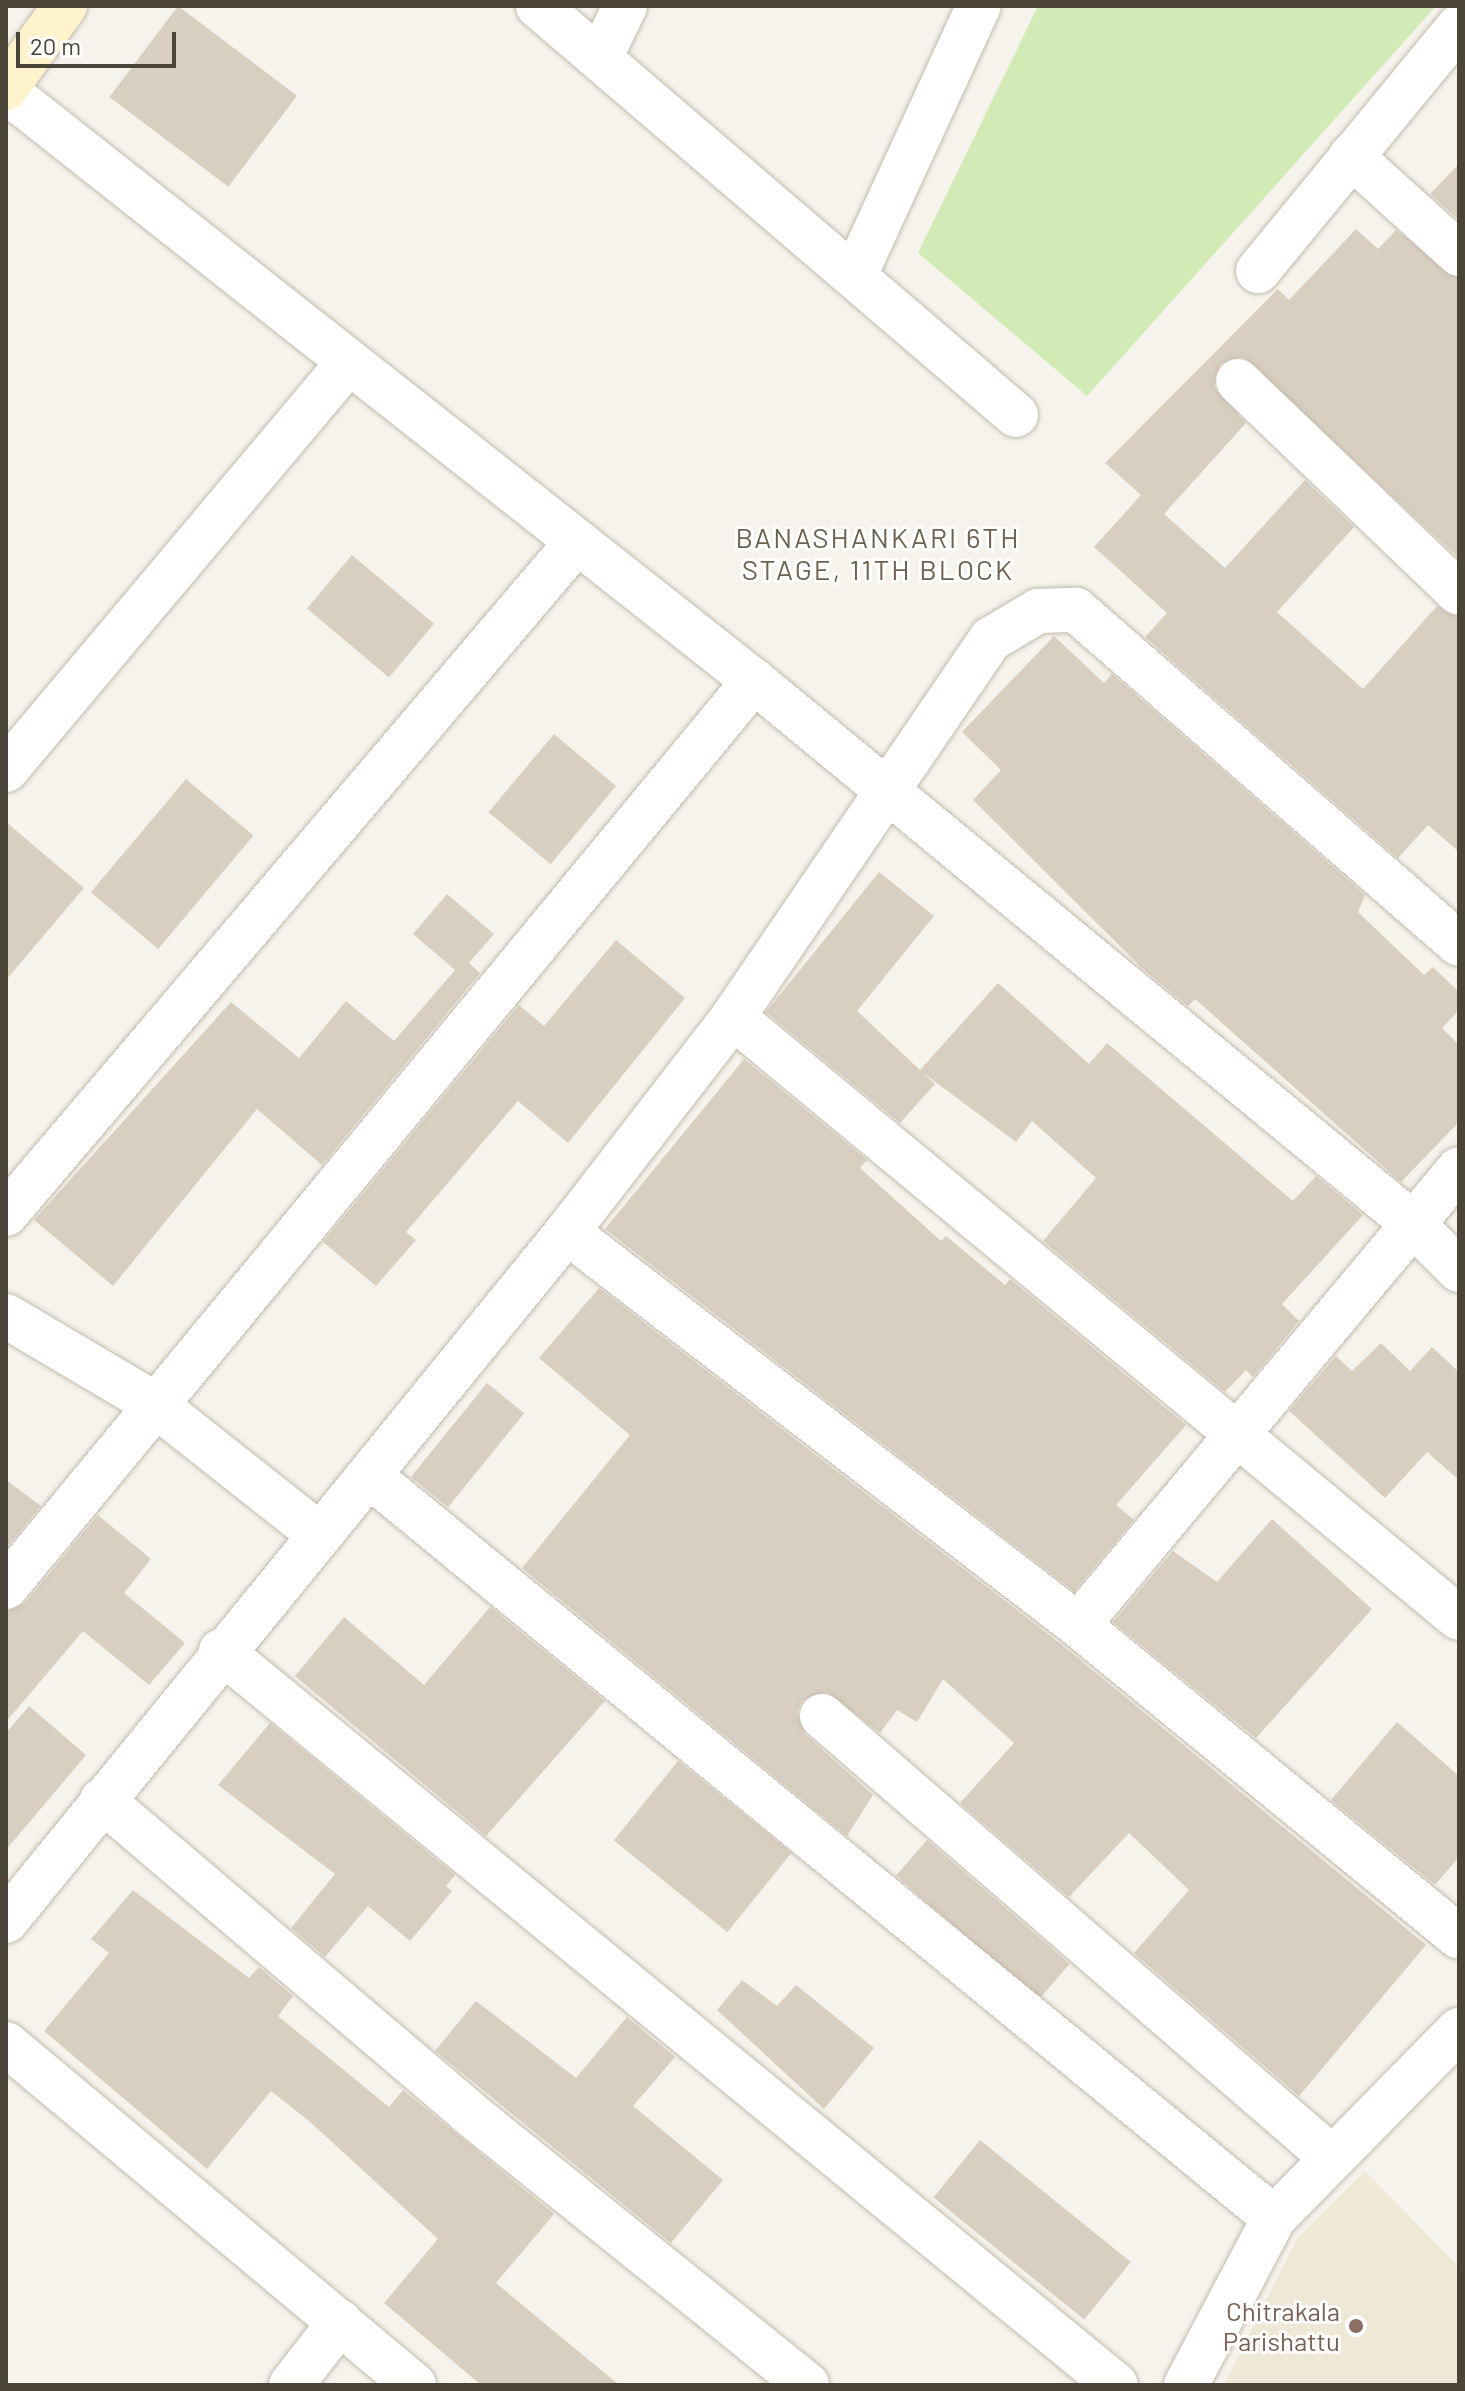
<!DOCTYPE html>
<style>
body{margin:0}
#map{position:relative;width:1465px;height:2391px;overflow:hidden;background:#f6f3ec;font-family:Barlow,sans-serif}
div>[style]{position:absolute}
.education>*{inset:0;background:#efe8d6}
.green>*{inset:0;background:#d2eab5}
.building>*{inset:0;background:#d8cfc1;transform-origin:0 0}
.roads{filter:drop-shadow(0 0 2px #c2bbae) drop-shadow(0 0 2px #c2bbae)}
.street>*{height:44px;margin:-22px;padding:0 22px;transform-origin:22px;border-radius:22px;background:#fff}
.secondary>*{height:44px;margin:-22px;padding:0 22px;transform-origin:22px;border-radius:22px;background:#fff3cd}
.dots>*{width:22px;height:22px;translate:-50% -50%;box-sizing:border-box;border:4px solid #fff;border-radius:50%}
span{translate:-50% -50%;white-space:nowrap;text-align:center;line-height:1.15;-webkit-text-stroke:6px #fff;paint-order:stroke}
.education-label{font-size:26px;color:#785e54}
.right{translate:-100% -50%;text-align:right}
.neighbourhood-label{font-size:28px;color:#6e6250;letter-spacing:2px}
.frame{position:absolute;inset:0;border:8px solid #4b4439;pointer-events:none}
.scale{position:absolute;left:16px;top:32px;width:160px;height:36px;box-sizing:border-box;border:4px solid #4b4439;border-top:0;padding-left:10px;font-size:24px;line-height:28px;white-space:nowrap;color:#4b4439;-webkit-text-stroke:6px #fff;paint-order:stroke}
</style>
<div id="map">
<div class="education">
<i style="clip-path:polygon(1365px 2171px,1459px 2267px,1459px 2385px,1224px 2385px,1296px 2240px)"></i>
</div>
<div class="green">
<i style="clip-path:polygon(1038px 6px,1436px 6px,1087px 396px,918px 253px)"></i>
</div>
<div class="building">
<i style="left:178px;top:6px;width:149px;height:114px;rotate:37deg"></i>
<i style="clip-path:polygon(1459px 164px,1459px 220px,1430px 194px)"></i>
<i style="clip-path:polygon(1356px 229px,1378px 249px,1396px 230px,1459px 278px,1459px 558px,1243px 357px,1220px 364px,1214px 387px,1246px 423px,1164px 514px,1225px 568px,1305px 480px,1354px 527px,1277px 612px,1363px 689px,1437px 606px,1459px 617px,1459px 852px,1428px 825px,1398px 858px,1145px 637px,1167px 613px,1094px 547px,1141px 495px,1105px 463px,1278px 289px,1289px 300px)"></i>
<i style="left:352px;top:555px;width:107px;height:70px;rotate:40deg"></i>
<i style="clip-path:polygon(1054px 636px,1104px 683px,1112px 674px,1365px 895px,1358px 912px,1424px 975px,1433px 967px,1459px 992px,1459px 1010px,1442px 1028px,1459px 1045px,1459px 1122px,1401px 1182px,1195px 999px,1188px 1006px,1145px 971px,973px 800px,1001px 770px,962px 732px)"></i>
<i style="left:554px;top:734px;width:81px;height:102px;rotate:40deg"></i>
<i style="left:186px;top:779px;width:88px;height:148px;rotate:40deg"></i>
<i style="clip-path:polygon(6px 822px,84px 888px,6px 980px)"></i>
<i style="clip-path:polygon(879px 872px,934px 916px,857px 1011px,920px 1070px,998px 983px,1089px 1064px,1107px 1043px,1293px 1201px,1316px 1176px,1363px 1215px,1282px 1304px,1299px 1321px,1253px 1377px,1246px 1370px,1225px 1392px,1043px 1241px,1096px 1178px,1032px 1121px,1016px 1142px,922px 1072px,935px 1084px,900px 1123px,766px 1012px)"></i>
<i style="clip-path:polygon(447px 894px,494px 934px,469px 963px,480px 973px,322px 1165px,257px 1109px,113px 1286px,34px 1220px,231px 1002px,299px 1058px,346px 1001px,394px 1041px,455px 970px,413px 934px)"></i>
<i style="clip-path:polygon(616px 940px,685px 998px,568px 1143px,518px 1101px,406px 1232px,416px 1240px,376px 1286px,323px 1242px,519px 1005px,544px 1026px)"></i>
<i style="clip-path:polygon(744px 1059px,867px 1160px,860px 1168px,941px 1241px,946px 1236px,1005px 1285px,1010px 1279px,1186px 1425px,1116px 1505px,1134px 1520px,1074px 1591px,605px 1229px)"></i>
<i style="clip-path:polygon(599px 1288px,1062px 1645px,1426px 1945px,1299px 2096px,1134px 1953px,1189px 1890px,1129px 1833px,1069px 1897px,960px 1803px,1014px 1743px,943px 1679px,917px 1722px,897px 1710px,880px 1733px,827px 1692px,803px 1700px,797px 1712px,805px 1734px,873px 1795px,847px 1836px,522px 1568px,630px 1435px,539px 1358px)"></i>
<i style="clip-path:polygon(1381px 1343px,1410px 1371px,1432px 1347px,1459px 1372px,1459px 1480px,1427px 1452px,1385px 1498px,1289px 1411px,1336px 1356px,1352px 1371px)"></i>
<i style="left:487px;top:1383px;width:48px;height:121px;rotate:39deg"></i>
<i style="clip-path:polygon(6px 1480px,41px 1506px,6px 1548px)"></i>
<i style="clip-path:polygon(98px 1515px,151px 1559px,124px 1593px,185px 1643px,149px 1685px,83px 1631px,6px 1722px,6px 1611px,25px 1603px)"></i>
<i style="clip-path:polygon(1272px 1519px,1372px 1609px,1256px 1738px,1113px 1622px,1173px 1551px,1217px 1582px)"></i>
<i style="clip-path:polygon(490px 1607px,605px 1701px,486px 1836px,295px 1676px,344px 1617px,424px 1685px)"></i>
<i style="clip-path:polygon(29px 1706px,86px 1755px,6px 1850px,6px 1733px)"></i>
<i style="clip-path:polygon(1397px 1722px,1459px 1776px,1459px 1857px,1435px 1885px,1331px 1800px)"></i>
<i style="clip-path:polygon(270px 1723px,455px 1875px,446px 1886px,452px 1891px,410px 1941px,368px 1906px,325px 1957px,291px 1928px,335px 1874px,218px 1785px)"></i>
<i style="left:678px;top:1761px;width:146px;height:102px;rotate:39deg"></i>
<i style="left:927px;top:1840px;width:189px;height:47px;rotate:41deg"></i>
<i style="clip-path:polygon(133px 1890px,249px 1978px,259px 1967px,293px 1996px,278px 2016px,389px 2107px,403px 2090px,554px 2214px,496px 2283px,619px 2385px,481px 2385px,384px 2303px,438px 2239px,309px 2121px,271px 2091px,207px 2169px,44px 2031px,109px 1953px,91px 1939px)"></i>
<i style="clip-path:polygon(742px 1980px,777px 2006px,796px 1985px,874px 2048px,824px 2109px,717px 2010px)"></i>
<i style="clip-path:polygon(476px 2001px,576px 2078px,627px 2017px,675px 2057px,633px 2106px,723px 2180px,671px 2243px,435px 2051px)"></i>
<i style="left:980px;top:2140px;width:194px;height:74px;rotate:39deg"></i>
</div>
<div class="roads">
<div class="street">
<i style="left:538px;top:6px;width:629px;rotate:40.55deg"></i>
<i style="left:600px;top:58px;width:58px;rotate:-64.3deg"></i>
<i style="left:6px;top:91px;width:953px;rotate:38.27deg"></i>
<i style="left:754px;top:681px;width:851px;rotate:39.47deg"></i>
<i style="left:1411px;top:1222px;width:68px;rotate:45deg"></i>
<i style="left:1351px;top:156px;width:146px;rotate:42.2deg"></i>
<i style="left:1258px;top:271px;width:317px;rotate:-50.6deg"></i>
<i style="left:855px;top:275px;width:296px;rotate:-65.3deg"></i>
<i style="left:1238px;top:381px;width:306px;rotate:43.8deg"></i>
<i style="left:6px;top:770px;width:532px;rotate:-49.96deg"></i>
<i style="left:733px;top:1017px;width:942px;rotate:39.62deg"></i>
<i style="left:6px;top:1214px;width:882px;rotate:-49.65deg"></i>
<i style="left:567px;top:1232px;width:645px;rotate:37.56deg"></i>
<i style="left:1078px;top:1625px;width:492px;rotate:39.3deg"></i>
<i style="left:6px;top:1316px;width:171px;rotate:30.6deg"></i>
<i style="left:153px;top:1403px;width:213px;rotate:38.3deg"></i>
<i style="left:371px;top:1477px;width:1168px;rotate:39.37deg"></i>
<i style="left:6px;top:1587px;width:1175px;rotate:-50.46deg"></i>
<i style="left:1078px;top:1625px;width:594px;rotate:-50.12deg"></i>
<i style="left:221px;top:1651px;width:1157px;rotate:39.36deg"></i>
<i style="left:822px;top:1716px;width:675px;rotate:40.91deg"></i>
<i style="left:102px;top:1800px;width:481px;rotate:40.4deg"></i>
<i style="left:468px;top:2112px;width:435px;rotate:38.8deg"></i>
<i style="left:6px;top:1921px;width:889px;rotate:-50.85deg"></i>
<i style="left:567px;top:1232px;width:272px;rotate:-52.3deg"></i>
<i style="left:733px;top:1017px;width:458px;rotate:-55.7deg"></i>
<i style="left:991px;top:639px;width:55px;rotate:-30.8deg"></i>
<i style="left:1038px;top:611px;width:38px;rotate:-2deg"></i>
<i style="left:1076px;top:610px;width:508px;rotate:41.09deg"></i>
<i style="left:6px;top:2044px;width:532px;rotate:39.89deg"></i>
<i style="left:291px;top:2385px;width:80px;rotate:-52.1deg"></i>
<i style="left:1186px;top:2385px;width:189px;rotate:-62.2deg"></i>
<i style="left:1274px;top:2218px;width:264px;rotate:-45.5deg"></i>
</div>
<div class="secondary">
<i style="left:6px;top:88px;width:101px;rotate:-54.3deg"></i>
</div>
</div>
<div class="dots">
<i style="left:1356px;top:2326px;background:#8d6e63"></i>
</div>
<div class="education-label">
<span class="right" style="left:1340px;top:2326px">Chitrakala<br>Parishattu</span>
</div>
<div class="neighbourhood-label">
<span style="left:878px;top:553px">BANASHANKARI 6TH<br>STAGE, 11TH BLOCK</span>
</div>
<div class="frame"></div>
<div class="scale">20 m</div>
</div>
